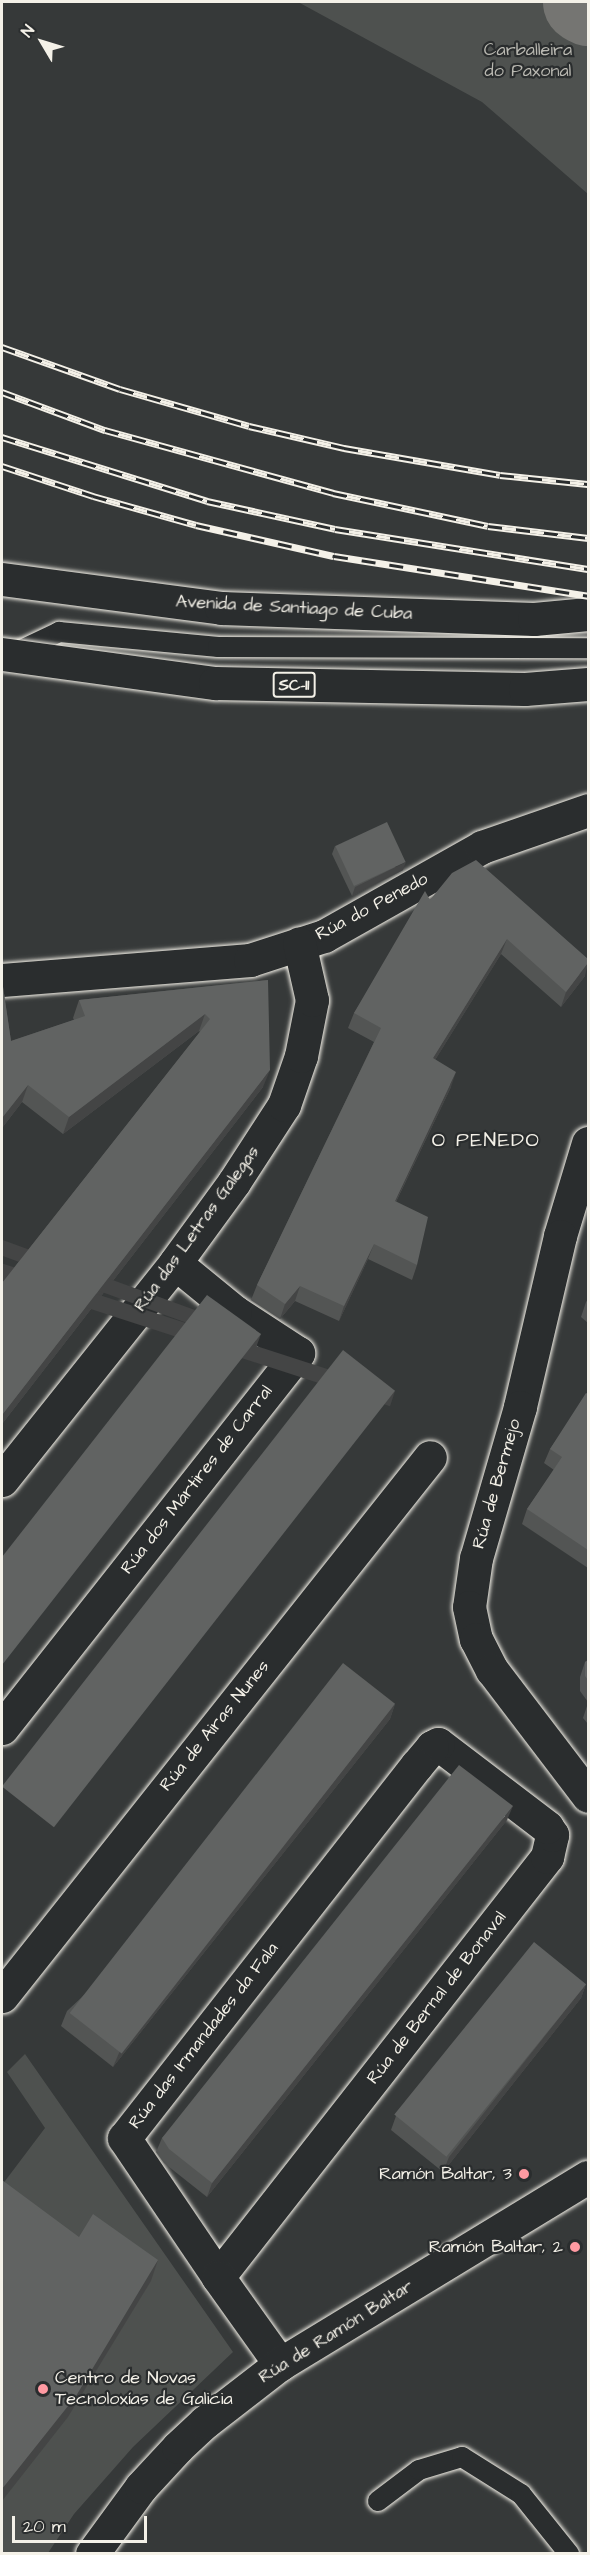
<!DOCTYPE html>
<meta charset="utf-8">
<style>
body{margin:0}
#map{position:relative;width:590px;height:2555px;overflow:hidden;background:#363939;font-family:"Architects Daughter",sans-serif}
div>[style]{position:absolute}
.green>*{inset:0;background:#4e514f}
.river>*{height:81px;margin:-40.5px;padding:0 40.5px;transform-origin:40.5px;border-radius:40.5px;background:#757572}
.roads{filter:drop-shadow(0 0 2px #f4f1e8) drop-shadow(0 0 2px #f4f1e8)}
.lane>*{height:20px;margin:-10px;padding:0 10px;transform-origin:10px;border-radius:10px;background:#2a2d2e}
.street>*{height:33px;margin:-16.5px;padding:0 16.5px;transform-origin:16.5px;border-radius:16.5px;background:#2a2d2e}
.secondary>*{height:33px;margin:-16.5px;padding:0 16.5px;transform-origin:16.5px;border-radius:16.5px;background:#2a2d2e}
.highway>*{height:33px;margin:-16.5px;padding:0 16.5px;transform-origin:16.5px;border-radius:16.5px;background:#2a2d2e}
.rail>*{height:7px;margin-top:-3.5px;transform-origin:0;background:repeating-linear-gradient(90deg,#2a2d2e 0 14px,#f4f1e8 0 28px);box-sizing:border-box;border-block:2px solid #f4f1e8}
.bridges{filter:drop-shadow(0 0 2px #f4f1e8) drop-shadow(0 0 2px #f4f1e8)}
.highway-bridge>*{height:33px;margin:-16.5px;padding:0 16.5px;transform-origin:16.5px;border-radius:16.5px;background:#2a2d2e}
.wall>*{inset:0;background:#535554}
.shaded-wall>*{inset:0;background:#444545;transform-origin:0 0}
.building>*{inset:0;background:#616362;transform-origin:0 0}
.dots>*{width:16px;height:16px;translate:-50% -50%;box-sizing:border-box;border:3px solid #2a2d2e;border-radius:50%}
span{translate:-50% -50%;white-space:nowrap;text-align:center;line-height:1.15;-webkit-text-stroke:4.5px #2a2d2e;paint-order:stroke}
.shield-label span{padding:2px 4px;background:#2a2d2e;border:2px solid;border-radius:4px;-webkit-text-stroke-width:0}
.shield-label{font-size:16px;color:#f4f1e8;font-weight:700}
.park-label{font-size:18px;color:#bab9b2}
.street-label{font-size:18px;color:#f4f1e8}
.poi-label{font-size:18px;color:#f4f1e8}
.right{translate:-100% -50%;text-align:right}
.left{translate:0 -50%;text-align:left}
.neighbourhood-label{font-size:20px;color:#f4f1e8;letter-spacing:1.5px}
.frame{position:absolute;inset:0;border:3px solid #f4f1e8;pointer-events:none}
.north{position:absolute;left:12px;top:12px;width:60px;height:60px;-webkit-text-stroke:4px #2a2d2e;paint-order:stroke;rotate:308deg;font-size:16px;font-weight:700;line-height:24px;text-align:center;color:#f4f1e8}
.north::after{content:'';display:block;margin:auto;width:21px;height:27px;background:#f4f1e8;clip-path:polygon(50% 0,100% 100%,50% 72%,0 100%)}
.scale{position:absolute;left:12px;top:2516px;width:135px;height:27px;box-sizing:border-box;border:3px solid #f4f1e8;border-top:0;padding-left:8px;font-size:18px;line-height:21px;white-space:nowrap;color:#f4f1e8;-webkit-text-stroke:4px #2a2d2e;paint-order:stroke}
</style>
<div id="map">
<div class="green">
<i style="clip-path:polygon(298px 2px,588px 2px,588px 194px,482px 102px)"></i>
<i style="clip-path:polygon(25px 2054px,233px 2352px,133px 2447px,74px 2514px,48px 2553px,2px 2553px,2px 2501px,42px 2309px,2px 2185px,45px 2128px,7px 2072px)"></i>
</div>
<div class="river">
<i style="left:583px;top:2px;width:6px;rotate:31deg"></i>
</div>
<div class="roads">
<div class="lane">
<i style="left:15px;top:653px;width:49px;rotate:-25.5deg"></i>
<i style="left:59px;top:632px;width:160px;rotate:5.4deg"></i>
<i style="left:218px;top:647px;width:370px;rotate:0.2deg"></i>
<i style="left:378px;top:2501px;width:51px;rotate:-37.1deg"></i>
<i style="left:419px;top:2470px;width:45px;rotate:-16.8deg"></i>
<i style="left:462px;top:2457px;width:70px;rotate:32.1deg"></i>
<i style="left:521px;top:2494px;width:77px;rotate:51.3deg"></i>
</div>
<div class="street">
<i style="left:2px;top:980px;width:249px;rotate:-4.6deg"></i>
<i style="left:250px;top:960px;width:78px;rotate:-18deg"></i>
<i style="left:324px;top:936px;width:181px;rotate:-29.4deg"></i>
<i style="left:482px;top:847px;width:112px;rotate:-19.2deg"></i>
<i style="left:588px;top:1143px;width:97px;rotate:106.8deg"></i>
<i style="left:560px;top:1236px;width:176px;rotate:103.2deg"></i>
<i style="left:520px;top:1407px;width:157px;rotate:106.2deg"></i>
<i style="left:476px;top:1558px;width:49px;rotate:98.1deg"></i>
<i style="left:469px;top:1607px;width:33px;rotate:78deg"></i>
<i style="left:476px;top:1639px;width:35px;rotate:63deg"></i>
<i style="left:492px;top:1670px;width:158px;rotate:52.7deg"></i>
<i style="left:2px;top:1480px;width:278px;rotate:-51.4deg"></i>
<i style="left:175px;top:1263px;width:100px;rotate:-53.9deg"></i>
<i style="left:234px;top:1182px;width:92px;rotate:-57deg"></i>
<i style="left:284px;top:1105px;width:52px;rotate:-70.9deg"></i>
<i style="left:301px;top:1056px;width:57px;rotate:-78.9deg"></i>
<i style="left:312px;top:1000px;width:58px;rotate:-102.8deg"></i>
<i style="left:2px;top:1728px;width:478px;rotate:-51.7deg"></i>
<i style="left:298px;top:1353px;width:75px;rotate:-146.9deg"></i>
<i style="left:235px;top:1312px;width:77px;rotate:-140.8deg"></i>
<i style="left:2px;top:1996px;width:688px;rotate:-51.55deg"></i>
<i style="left:218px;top:2277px;width:534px;rotate:-51.93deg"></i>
<i style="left:547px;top:1857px;width:23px;rotate:-77deg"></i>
<i style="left:552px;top:1835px;width:9px;rotate:-122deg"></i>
<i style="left:547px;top:1827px;width:137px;rotate:-142.7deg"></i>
<i style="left:438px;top:1744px;width:7px;rotate:153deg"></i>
<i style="left:432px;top:1747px;width:25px;rotate:130deg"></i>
<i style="left:416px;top:1766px;width:473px;rotate:128.1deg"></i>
<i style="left:124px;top:2138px;width:168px;rotate:55.9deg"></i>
<i style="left:218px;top:2277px;width:107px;rotate:54.5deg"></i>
</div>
<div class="secondary">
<i style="left:92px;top:2554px;width:83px;rotate:-53.8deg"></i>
<i style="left:141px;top:2487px;width:54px;rotate:-47.2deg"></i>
<i style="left:178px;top:2447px;width:37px;rotate:-43deg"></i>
<i style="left:205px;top:2422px;width:95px;rotate:-37.7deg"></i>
<i style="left:280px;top:2364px;width:360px;rotate:-31.3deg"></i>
</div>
<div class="highway">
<i style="left:2px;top:579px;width:221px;rotate:7.5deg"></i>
<i style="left:221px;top:608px;width:313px;rotate:2deg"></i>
<i style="left:534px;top:619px;width:54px;rotate:-5.3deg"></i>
</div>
</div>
<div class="rail">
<i style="left:2px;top:347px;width:125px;rotate:19.6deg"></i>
<i style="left:120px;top:389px;width:134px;rotate:16deg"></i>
<i style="left:249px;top:426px;width:98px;rotate:13deg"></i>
<i style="left:344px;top:448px;width:158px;rotate:9.8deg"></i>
<i style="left:500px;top:475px;width:88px;rotate:5.8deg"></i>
<i style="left:2px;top:392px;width:110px;rotate:20.3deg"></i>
<i style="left:105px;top:430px;width:237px;rotate:15.4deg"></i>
<i style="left:333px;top:493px;width:158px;rotate:12deg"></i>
<i style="left:488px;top:526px;width:101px;rotate:6.8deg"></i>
<i style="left:2px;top:437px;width:215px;rotate:17.3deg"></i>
<i style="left:207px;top:501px;width:131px;rotate:12.3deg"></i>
<i style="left:335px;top:529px;width:256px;rotate:9deg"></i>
<i style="left:2px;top:466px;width:96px;rotate:18.2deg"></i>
<i style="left:93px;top:496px;width:107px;rotate:15.7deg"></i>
<i style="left:196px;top:525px;width:141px;rotate:12.7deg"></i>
<i style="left:334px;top:556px;width:257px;rotate:8.9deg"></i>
</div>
<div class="bridges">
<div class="highway-bridge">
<i style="left:2px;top:654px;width:215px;rotate:7.8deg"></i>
<i style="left:215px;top:683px;width:310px;rotate:1.1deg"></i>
<i style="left:525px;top:689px;width:63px;rotate:-4.5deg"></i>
</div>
</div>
<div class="wall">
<i style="clip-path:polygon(335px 846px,403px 870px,352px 896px,332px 854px)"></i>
<i style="clip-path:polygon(430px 900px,585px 976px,561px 1007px,501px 954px,435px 1060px,451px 1087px,396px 1202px,417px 1265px,412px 1280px,368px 1259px,339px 1321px,295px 1301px,280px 1319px,251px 1300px,257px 1285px,374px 1042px,348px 1028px,354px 1013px)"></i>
<i style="clip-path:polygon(2px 980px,11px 1041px,74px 1020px,73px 1018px,79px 1000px,268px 980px,263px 1087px,2px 1424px,2px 1283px,200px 1032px,199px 1031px,63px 1134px,22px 1102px,2px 1128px)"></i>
<i style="clip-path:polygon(588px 1299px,588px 1323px,581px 1317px,586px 1302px)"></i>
<i style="clip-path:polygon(588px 1394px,588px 1568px,522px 1524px,527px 1509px,554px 1470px,544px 1463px,550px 1449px)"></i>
<i style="clip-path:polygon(588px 1660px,588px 1702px,580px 1691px,580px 1677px,585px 1662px)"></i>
<i style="clip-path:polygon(588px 1703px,588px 1724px,583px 1718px)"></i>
<i style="clip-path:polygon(395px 1704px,390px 1719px,113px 2067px,61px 2026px,67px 2011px)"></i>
<i style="clip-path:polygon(507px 1820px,207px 2197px,164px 2163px,156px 2152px,162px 2138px)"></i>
<i style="clip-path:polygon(586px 1984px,581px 1998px,443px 2172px,391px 2130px,396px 2116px)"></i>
</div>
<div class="shaded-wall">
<i style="clip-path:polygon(406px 862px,403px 870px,352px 896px,355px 887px)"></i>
<i style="clip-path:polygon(507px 939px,501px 954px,427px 1073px,433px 1058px)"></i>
<i style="clip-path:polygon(588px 963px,585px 976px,561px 1007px,566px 992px)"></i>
<i style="clip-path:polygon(205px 1014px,199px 1031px,63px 1134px,69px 1117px)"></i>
<i style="clip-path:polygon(270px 1070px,263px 1087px,2px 1424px,2px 1415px)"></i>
<i style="clip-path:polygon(456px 1072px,451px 1087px,389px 1216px,395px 1201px)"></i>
<i style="clip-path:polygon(28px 1085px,22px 1102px,2px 1128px,2px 1118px)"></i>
<i style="clip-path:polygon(374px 1244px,368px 1259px,339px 1321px,344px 1306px)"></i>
<i style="clip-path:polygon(300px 1286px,295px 1301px,280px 1319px,285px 1304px)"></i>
<i style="left:261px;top:1334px;width:15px;height:420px;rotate:110deg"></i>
<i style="left:395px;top:1391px;width:16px;height:638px;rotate:108deg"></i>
<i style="clip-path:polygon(395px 1704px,390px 1719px,113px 2067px,119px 2053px)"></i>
<i style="clip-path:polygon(513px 1806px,507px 1820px,207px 2197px,212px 2183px)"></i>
<i style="clip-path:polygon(586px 1984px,581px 1998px,443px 2172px,449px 2157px)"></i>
<i style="clip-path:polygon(158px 2260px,151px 2281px,68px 2417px,2px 2501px,2px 2489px)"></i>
</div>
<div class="building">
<i style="left:387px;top:822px;width:44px;height:57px;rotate:65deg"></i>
<i style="clip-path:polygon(476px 860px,588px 959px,588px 963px,566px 992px,507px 939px,433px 1058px,456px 1072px,395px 1201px,428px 1217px,417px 1265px,374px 1244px,344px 1306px,300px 1286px,285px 1304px,257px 1285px,381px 1028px,354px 1013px,425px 891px,430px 900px,452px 873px)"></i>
<i style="clip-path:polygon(2px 980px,11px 1041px,85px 1016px,79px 1000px,268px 980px,270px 1070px,2px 1415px,2px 1283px,210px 1019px,205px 1014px,69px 1117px,28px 1085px,2px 1118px)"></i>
<i style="clip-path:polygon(207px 1295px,261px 1334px,2px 1665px,2px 1557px)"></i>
<i style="left:343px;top:1350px;width:66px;height:554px;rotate:38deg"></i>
<i style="clip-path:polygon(586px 1393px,588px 1394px,588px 1550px,527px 1509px,562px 1457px,550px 1449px)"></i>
<i style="clip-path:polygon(588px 1660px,588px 1680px,585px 1676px,585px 1662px)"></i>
<i style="left:343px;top:1663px;width:66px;height:444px;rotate:38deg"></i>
<i style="clip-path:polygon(459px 1765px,513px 1806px,212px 2183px,169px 2149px,162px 2138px)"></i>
<i style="left:534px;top:1942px;width:67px;height:222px;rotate:39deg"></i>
<i style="clip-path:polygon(2px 2180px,79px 2237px,93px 2214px,158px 2260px,76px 2396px,2px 2489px)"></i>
</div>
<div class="dots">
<i style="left:524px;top:2174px;background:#ff9aa2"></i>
<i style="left:575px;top:2247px;background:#ff9aa2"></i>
<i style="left:43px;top:2389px;background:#ff9aa2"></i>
</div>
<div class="shield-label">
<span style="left:294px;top:685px">SC-11</span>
</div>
<div class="park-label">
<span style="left:528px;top:61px">Carballeira<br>do Paxonal</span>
</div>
<div class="street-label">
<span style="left:294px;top:608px;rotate:3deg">Avenida de Santiago de Cuba</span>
<span style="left:372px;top:907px;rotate:-28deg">Rúa do Penedo</span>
<span style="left:197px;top:1229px;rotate:-54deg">Rúa das Letras Galegas</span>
<span style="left:197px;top:1480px;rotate:-52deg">Rúa dos Mártires de Carral</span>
<span style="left:497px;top:1484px;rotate:-74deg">Rúa de Bermejo</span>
<span style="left:215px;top:1726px;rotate:-51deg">Rúa de Airas Nunes</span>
<span style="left:437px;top:1998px;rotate:-52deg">Rúa de Bernal de Bonaval</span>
<span style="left:204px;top:2036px;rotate:-52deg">Rúa das Irmandades da Fala</span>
<span style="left:336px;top:2332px;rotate:-32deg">Rúa de Ramón Baltar</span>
</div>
<div class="poi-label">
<span class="right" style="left:512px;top:2174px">Ramón Baltar, 3</span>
<span class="right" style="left:563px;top:2247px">Ramón Baltar, 2</span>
<span class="left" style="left:55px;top:2389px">Centro de Novas<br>Tecnoloxías de Galicia</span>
</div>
<div class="neighbourhood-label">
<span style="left:486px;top:1140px">O PENEDO</span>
</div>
<div class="frame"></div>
<div class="north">N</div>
<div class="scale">20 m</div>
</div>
